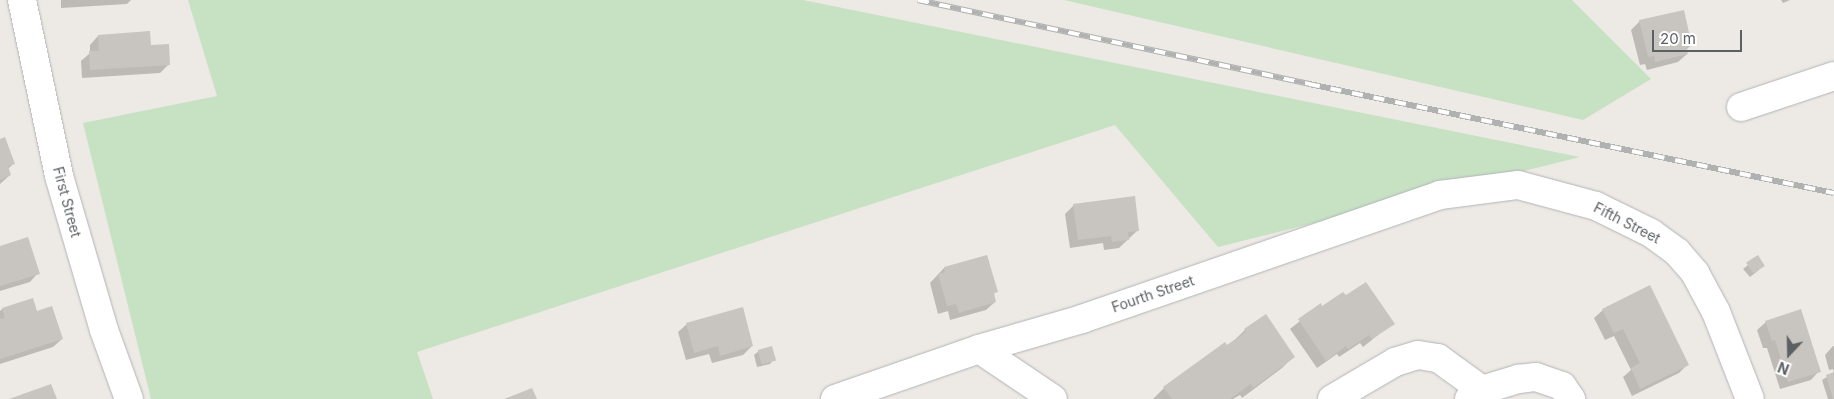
<!DOCTYPE html>
<style>
body{margin:0}
#map{position:relative;width:1834px;height:399px;overflow:hidden;background:#ede9e4;font-family:Inter,sans-serif}
div>[style]{position:absolute}
.green>*{inset:0;background:#c7e1c3}
.shadow>*{inset:0;background:#0003}
.building>*{inset:0;background:#c8c4c0;transform-origin:0 0}
.roads{filter:drop-shadow(0 0 1px #b1b4b7) drop-shadow(0 0 1px #b1b4b7)}
.minor>*{height:28px;margin:-14px;padding:0 14px;transform-origin:14px;border-radius:14px;background:#fff}
.rail>*{height:5.5px;margin-top:-2.75px;transform-origin:0;background:repeating-linear-gradient(90deg,#fff 0 11px,#b0b1b1 0 22px);box-sizing:border-box;border-block:1px solid #b0b1b1}
span{translate:-50% -50%;white-space:nowrap;text-align:center;line-height:1.15;-webkit-text-stroke:4px #fff;paint-order:stroke}
.street-label{font-size:14px;color:#5c6063}
.north{position:absolute;left:1764px;top:329px;width:50px;height:50px;-webkit-text-stroke:4px #fff;paint-order:stroke;rotate:201deg;font-size:14px;font-weight:700;line-height:20px;text-align:center;color:#5c6063}
.north::after{content:'';display:block;margin:auto;width:18px;height:22px;background:#5c6063;clip-path:polygon(50% 0,100% 100%,50% 72%,0 100%)}
.scale{position:absolute;left:1652px;top:30px;width:90px;height:22px;box-sizing:border-box;border:2px solid #5c6063;border-top:0;padding-left:6px;font-size:15px;line-height:18px;white-space:nowrap;color:#5c6063;-webkit-text-stroke:4px #fff;paint-order:stroke}
</style>
<div id="map">
<div class="green">
<i style="clip-path:polygon(188px 0,803px 0,1580px 157px,1218px 247px,1115px 125px,417px 352px,433px 399px,151px 399px,83px 123px,217px 96px)"></i>
<i style="clip-path:polygon(1064px 0,1572px 0,1651px 79px,1583px 120px)"></i>
</div>
<div class="shadow">
<i style="clip-path:polygon(61px 0,131px 0,127px 4px,61px 8px)"></i>
<i style="clip-path:polygon(1781px 0,1790px 0,1783px 3px)"></i>
<i style="clip-path:polygon(1640px 21px,1691px 45px,1686px 50px,1687px 54px,1678px 62px,1647px 70px,1645px 64px,1640px 65px,1631px 30px)"></i>
<i style="clip-path:polygon(98px 36px,150px 46px,169px 64px,160px 73px,82px 78px,81px 61px,90px 53px,90px 45px)"></i>
<i style="clip-path:polygon(0 141px,13px 164px,8px 169px,10px 175px,0 184px)"></i>
<i style="clip-path:polygon(1074px 205px,1138px 230px,1119px 248px,1104px 250px,1103px 243px,1070px 248px,1065px 214px)"></i>
<i style="clip-path:polygon(0 247px,38px 273px,30px 282px,0 291px)"></i>
<i style="clip-path:polygon(987px 256px,996px 291px,993px 295px,995px 302px,986px 310px,950px 320px,948px 311px,938px 314px,930px 283px,944px 268px)"></i>
<i style="clip-path:polygon(1758px 257px,1759px 270px,1750px 277px,1743px 269px)"></i>
<i style="clip-path:polygon(1320px 305px,1322px 308px,1393px 323px,1363px 347px,1360px 343px,1339px 357px,1337px 354px,1317px 368px,1290px 329px)"></i>
<i style="clip-path:polygon(2px 309px,37px 312px,62px 339px,53px 347px,0 364px,0 311px)"></i>
<i style="clip-path:polygon(1603px 310px,1687px 365px,1679px 373px,1632px 396px,1623px 377px,1631px 370px,1614px 336px,1605px 340px,1594px 318px)"></i>
<i style="clip-path:polygon(1766px 322px,1819px 371px,1811px 380px,1780px 389px,1767px 348px,1763px 348px,1757px 330px)"></i>
<i style="clip-path:polygon(687px 324px,752px 346px,743px 355px,712px 363px,709px 354px,686px 360px,678px 332px)"></i>
<i style="clip-path:polygon(1245px 330px,1293px 357px,1282px 368px,1242px 398px,1240px 395px,1233px 399px,1153px 399px,1164px 388px,1227px 347px)"></i>
<i style="clip-path:polygon(1833px 346px,1834px 346px,1834px 373px,1833px 369px,1829px 370px,1825px 355px)"></i>
<i style="clip-path:polygon(759px 351px,774px 359px,770px 364px,757px 367px,754px 355px)"></i>
<i style="clip-path:polygon(1834px 373px,1834px 399px,1828px 399px,1822px 380px)"></i>
</div>
<div class="building">
<i style="clip-path:polygon(1684px 10px,1692px 46px,1686px 47px,1688px 54px,1655px 62px,1654px 56px,1648px 57px,1639px 20px)"></i>
<i style="clip-path:polygon(150px 31px,151px 45px,169px 44px,170px 65px,90px 70px,89px 51px,99px 51px,98px 35px)"></i>
<i style="clip-path:polygon(5px 137px,15px 164px,8px 166px,11px 175px,0 180px,0 139px)"></i>
<i style="clip-path:polygon(1135px 196px,1139px 231px,1128px 232px,1129px 240px,1112px 242px,1111px 236px,1078px 240px,1073px 204px)"></i>
<i style="clip-path:polygon(28px 237px,40px 274px,0 286px,0 246px)"></i>
<i style="clip-path:polygon(987px 255px,998px 292px,994px 293px,996px 302px,959px 313px,956px 304px,947px 306px,938px 274px,945px 272px,944px 267px)"></i>
<i style="left:1758px;top:255px;width:13px;height:14px;rotate:58deg"></i>
<i style="clip-path:polygon(1366px 282px,1395px 324px,1372px 339px,1369px 335px,1348px 349px,1346px 346px,1326px 361px,1298px 319px,1321px 303px,1322px 306px,1343px 292px,1346px 295px)"></i>
<i style="clip-path:polygon(1650px 285px,1689px 365px,1640px 389px,1631px 368px,1640px 363px,1623px 329px,1614px 333px,1602px 309px)"></i>
<i style="clip-path:polygon(33px 298px,37px 311px,52px 306px,63px 339px,0 359px,0 319px,5px 318px,2px 308px)"></i>
<i style="clip-path:polygon(743px 307px,753px 346px,720px 356px,718px 346px,694px 353px,686px 323px)"></i>
<i style="clip-path:polygon(1801px 309px,1821px 372px,1788px 382px,1775px 340px,1772px 341px,1765px 321px)"></i>
<i style="clip-path:polygon(1266px 314px,1295px 357px,1253px 388px,1251px 384px,1230px 399px,1172px 399px,1163px 387px,1225px 342px,1227px 345px,1246px 332px,1244px 329px)"></i>
<i style="left:772px;top:346px;width:15px;height:15px;rotate:74deg"></i>
<i style="clip-path:polygon(1834px 372px,1834px 399px,1833px 399px,1826px 375px)"></i>
<i style="clip-path:polygon(51px 384px,57px 399px,9px 399px)"></i>
<i style="clip-path:polygon(532px 388px,537px 399px,504px 399px)"></i>
</div>
<div class="roads">
<div class="minor">
<i style="left:22px;top:0;width:180px;rotate:78.1deg"></i>
<i style="left:59px;top:176px;width:160px;rotate:73.7deg"></i>
<i style="left:104px;top:330px;width:73px;rotate:70.1deg"></i>
<i style="left:1741px;top:107px;width:98px;rotate:-18.4deg"></i>
<i style="left:979px;top:349px;width:89px;rotate:34deg"></i>
<i style="left:835px;top:399px;width:152px;rotate:-19.1deg"></i>
<i style="left:979px;top:349px;width:107px;rotate:-16.2deg"></i>
<i style="left:1082px;top:319px;width:379px;rotate:-19.1deg"></i>
<i style="left:1440px;top:195px;width:79px;rotate:-7.3deg"></i>
<i style="left:1518px;top:185px;width:81px;rotate:15.1deg"></i>
<i style="left:1596px;top:206px;width:61px;rotate:26.1deg"></i>
<i style="left:1651px;top:233px;width:32px;rotate:36deg"></i>
<i style="left:1677px;top:252px;width:28px;rotate:49deg"></i>
<i style="left:1695px;top:273px;width:44px;rotate:61.7deg"></i>
<i style="left:1716px;top:312px;width:93px;rotate:68.7deg"></i>
<i style="left:1332px;top:399px;width:73px;rotate:-30.4deg"></i>
<i style="left:1395px;top:362px;width:24px;rotate:-17deg"></i>
<i style="left:1418px;top:355px;width:20px;rotate:9deg"></i>
<i style="left:1438px;top:358px;width:54px;rotate:36deg"></i>
<i style="left:1469px;top:399px;width:16px;rotate:-35deg"></i>
<i style="left:1482px;top:390px;width:39px;rotate:-17deg"></i>
<i style="left:1519px;top:379px;width:17px;rotate:-7deg"></i>
<i style="left:1536px;top:377px;width:28px;rotate:19deg"></i>
<i style="left:1562px;top:386px;width:16px;rotate:55deg"></i>
</div>
</div>
<div class="rail">
<i style="left:918px;top:0;width:400px;rotate:12.1deg"></i>
<i style="left:1309px;top:84px;width:536px;rotate:11.73deg"></i>
</div>
<div class="street-label">
<span style="left:67px;top:202px;rotate:75deg">First Street</span>
<span style="left:1627px;top:223px;rotate:27deg">Fifth Street</span>
<span style="left:1153px;top:294px;rotate:-19deg">Fourth Street</span>
</div>
<div class="north">N</div>
<div class="scale">20 m</div>
</div>
